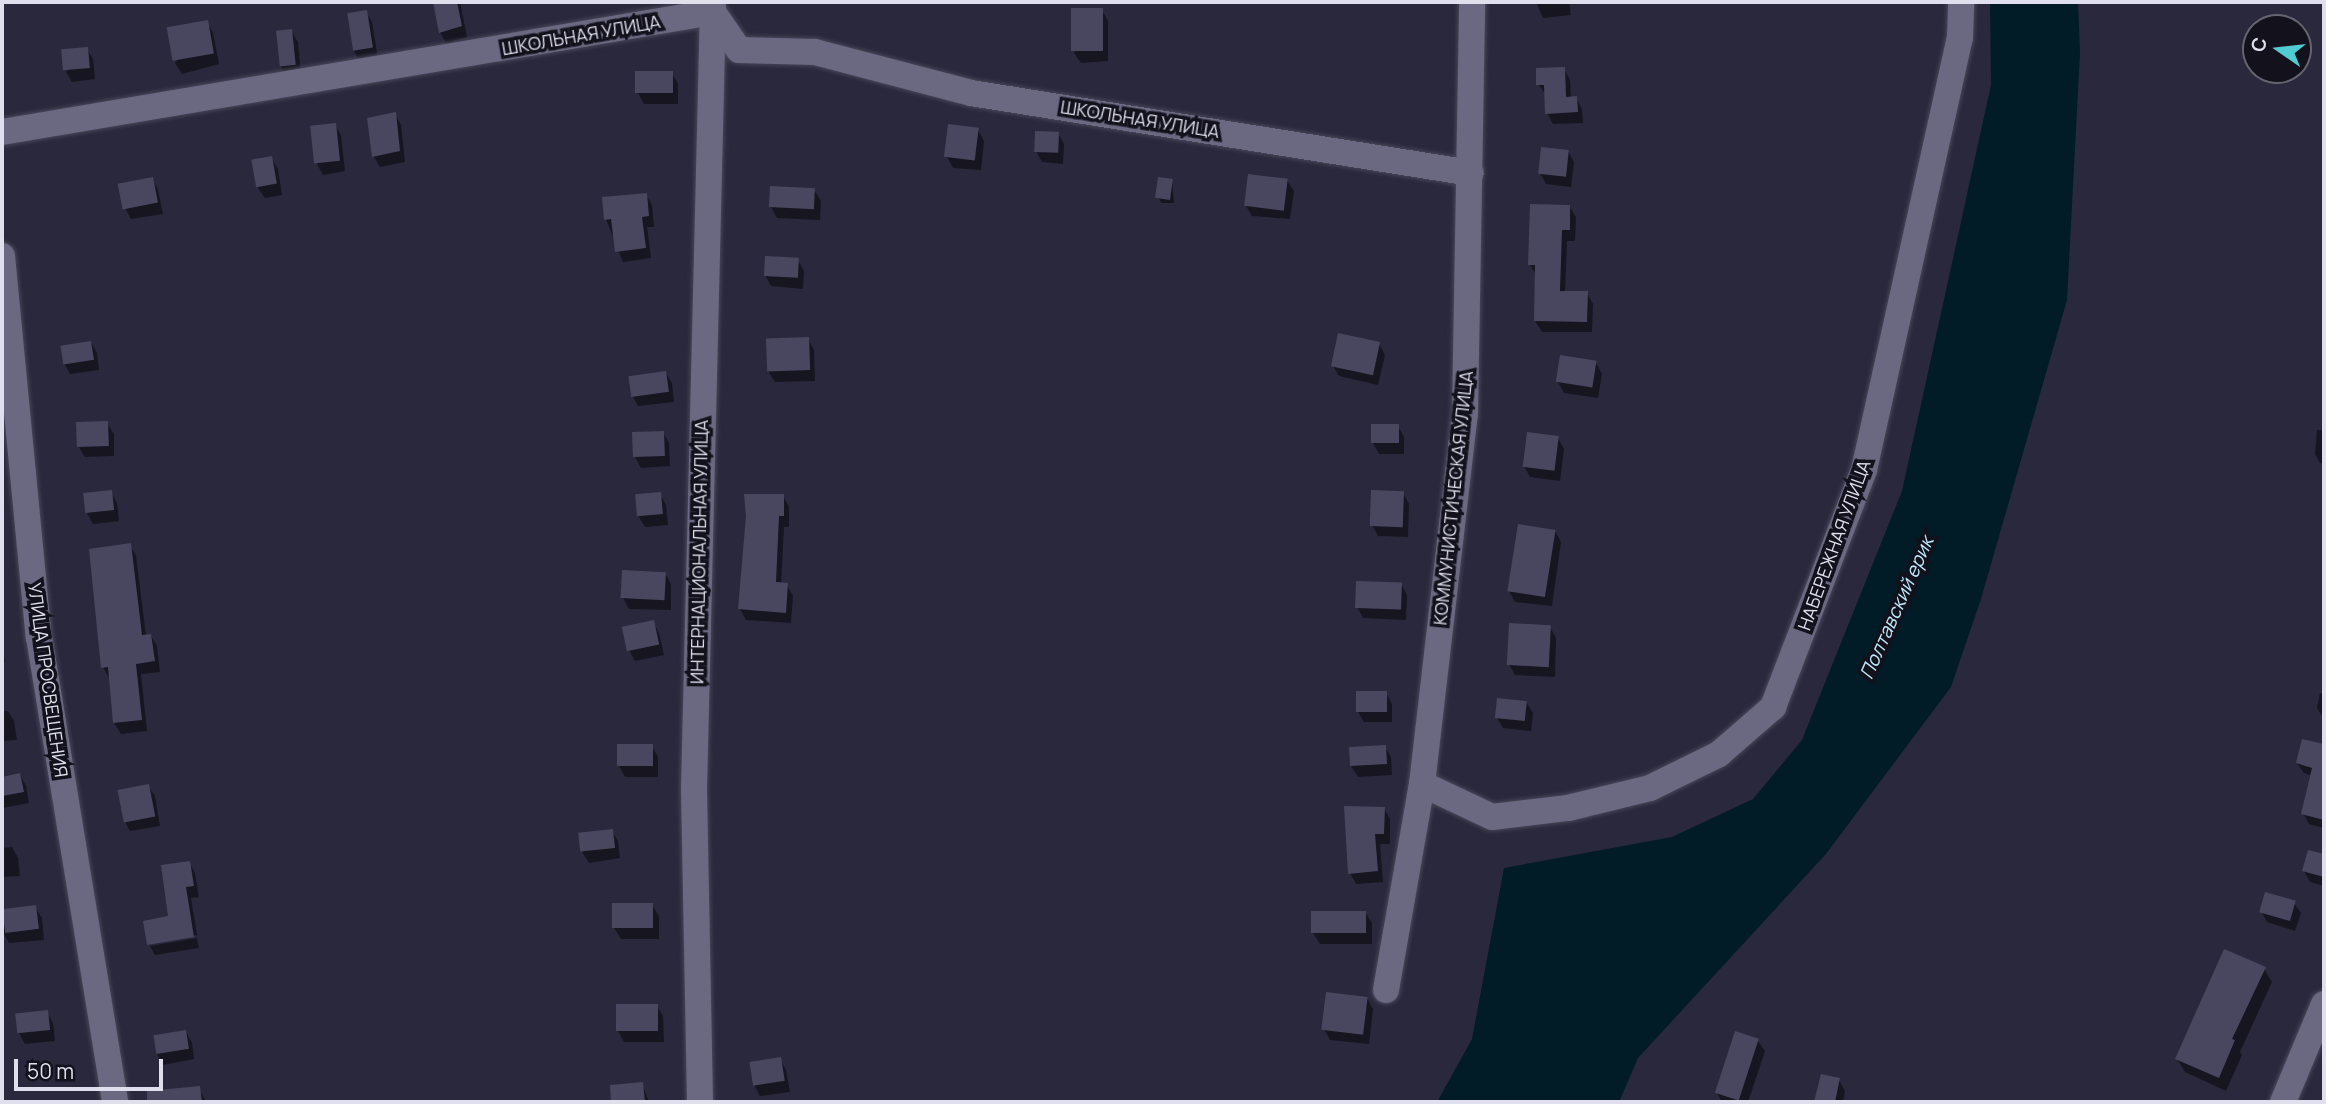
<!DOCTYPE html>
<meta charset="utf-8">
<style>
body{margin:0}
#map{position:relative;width:2326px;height:1104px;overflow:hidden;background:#2a283d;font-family:Manrope,sans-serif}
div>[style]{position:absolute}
.water>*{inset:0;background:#011c27}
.shadow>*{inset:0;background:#0007}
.building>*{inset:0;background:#49475f;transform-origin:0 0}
.roads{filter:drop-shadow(0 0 2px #484658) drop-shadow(0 0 2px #484658)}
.minor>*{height:26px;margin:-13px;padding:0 13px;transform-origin:13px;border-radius:13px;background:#6b6982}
span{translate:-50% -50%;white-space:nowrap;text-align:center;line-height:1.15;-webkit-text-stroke:7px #13121c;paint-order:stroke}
.street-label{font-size:18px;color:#dfdfed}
.water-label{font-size:19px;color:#c0ebfe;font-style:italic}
.frame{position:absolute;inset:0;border:4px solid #dfdfed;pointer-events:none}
.north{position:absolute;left:2242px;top:14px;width:70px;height:70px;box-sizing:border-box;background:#13121c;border:2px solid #656470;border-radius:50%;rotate:284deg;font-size:19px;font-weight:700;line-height:28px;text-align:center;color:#dfdfed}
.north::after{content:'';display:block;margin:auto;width:24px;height:32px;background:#51ccd3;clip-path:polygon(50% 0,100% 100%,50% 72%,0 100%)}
.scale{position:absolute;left:14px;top:1059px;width:149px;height:32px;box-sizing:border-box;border:4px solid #dfdfed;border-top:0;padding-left:9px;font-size:21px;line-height:24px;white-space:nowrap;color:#dfdfed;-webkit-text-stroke:5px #13121c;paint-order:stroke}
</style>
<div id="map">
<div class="water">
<i style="clip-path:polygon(1990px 2px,2078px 2px,2080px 53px,2067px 300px,1981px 599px,1951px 687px,1826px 854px,1638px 1058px,1619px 1102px,1437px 1102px,1472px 1039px,1504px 868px,1672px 837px,1753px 799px,1802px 740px,1902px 491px,1991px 85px)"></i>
</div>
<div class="shadow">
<i style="clip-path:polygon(435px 2px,460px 2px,467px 37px,446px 43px,440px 32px)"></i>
<i style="clip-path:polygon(1536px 2px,1569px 2px,1571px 15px,1543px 18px)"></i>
<i style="clip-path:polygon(1102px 10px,1108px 21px,1108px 61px,1081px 63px,1074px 53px)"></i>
<i style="clip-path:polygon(366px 12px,372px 22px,378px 59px,360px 62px,354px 51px)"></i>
<i style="clip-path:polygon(207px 22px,213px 33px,219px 64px,182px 74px,175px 63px)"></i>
<i style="clip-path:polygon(291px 31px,298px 42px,301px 76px,287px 78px,281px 67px,278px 33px)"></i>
<i style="clip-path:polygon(87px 49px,93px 59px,95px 79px,72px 82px,66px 72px)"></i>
<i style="clip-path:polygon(1564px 69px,1570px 80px,1571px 98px,1576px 98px,1582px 109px,1583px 123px,1553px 124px,1547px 113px,1546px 95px,1538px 84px)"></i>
<i style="clip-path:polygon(672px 73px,678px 84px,678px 104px,644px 104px,638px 93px)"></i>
<i style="clip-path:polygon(395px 114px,401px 125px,405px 162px,380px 167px,374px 157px)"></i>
<i style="clip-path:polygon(335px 125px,341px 135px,345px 171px,323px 175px,317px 164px)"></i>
<i style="clip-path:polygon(978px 130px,984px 141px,981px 170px,953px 168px,947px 157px)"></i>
<i style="clip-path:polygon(1058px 133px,1064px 144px,1063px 164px,1042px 162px,1036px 151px)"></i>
<i style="clip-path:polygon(1568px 151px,1574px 162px,1571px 187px,1546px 184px,1540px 173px)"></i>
<i style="clip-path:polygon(271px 158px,278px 169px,282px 195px,265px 198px,258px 188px)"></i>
<i style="clip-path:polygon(152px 179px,158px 190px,163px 214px,131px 219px,125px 208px)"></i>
<i style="clip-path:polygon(1172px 180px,1174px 203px,1161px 203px,1159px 198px)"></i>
<i style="clip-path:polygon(1287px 181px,1294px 191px,1290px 219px,1252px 216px,1246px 206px)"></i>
<i style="clip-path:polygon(814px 190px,821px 201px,820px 220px,777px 218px,771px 207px)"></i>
<i style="clip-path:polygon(646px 195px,652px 205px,654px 227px,647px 227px,651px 258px,623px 262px,606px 219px)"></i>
<i style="clip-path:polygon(1569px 206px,1576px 217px,1575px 241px,1567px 241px,1565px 293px,1587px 293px,1593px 304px,1592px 332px,1542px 332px,1535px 321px,1536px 275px,1530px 265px)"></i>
<i style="clip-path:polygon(798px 260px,804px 271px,803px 289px,771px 286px,765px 275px)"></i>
<i style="clip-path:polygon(808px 339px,814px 350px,815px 381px,775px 382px,768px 371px)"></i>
<i style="clip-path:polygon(91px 342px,97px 353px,99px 370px,70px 374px,64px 363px)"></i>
<i style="clip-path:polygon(1379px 344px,1385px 355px,1378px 385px,1339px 376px,1333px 366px)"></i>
<i style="clip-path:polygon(1596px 363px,1602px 374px,1598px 398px,1564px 393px,1558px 382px)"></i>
<i style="clip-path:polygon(666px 373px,672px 383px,674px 402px,638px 406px,632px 395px)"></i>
<i style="clip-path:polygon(107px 423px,114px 434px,114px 456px,85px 457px,78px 446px)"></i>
<i style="clip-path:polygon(1398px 426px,1404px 437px,1404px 454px,1379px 454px,1373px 443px)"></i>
<i style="clip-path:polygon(2317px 430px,2324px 430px,2324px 464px,2320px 463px,2315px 454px)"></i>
<i style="clip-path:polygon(663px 432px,669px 443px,670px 466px,641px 468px,635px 457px)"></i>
<i style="clip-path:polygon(1558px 438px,1564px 449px,1560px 481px,1530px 477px,1524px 466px)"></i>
<i style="clip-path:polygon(111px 492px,117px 503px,119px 521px,93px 524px,87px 513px)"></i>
<i style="clip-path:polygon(1403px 493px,1409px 504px,1408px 537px,1378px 536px,1372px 525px)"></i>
<i style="clip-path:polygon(660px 494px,666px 505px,668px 525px,645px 527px,638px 516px)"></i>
<i style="clip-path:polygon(783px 496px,789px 507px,789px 527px,784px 527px,781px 584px,787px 585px,793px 596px,791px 623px,746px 620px,740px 609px)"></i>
<i style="clip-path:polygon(1555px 531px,1561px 542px,1552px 606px,1515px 602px,1509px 591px)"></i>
<i style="clip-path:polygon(130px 545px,136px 556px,146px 636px,151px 636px,157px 646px,160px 672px,141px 674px,147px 731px,121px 734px,114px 723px,109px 678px,103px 667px)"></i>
<i style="clip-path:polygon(665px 573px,671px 584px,671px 610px,629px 609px,623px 598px)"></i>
<i style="clip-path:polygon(1401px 584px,1407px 595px,1406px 620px,1363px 618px,1357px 607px)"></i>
<i style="clip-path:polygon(653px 622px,659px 633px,664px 655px,635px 661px,629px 650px)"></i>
<i style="clip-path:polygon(1550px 627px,1556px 638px,1555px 677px,1515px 675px,1509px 664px)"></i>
<i style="clip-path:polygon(2px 641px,5px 662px,2px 662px)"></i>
<i style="clip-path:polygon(1386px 693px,1392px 704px,1392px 722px,1364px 722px,1358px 712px)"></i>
<i style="clip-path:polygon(2320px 693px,2324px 694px,2324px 719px,2317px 708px)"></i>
<i style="clip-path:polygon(1526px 702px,1533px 713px,1531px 731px,1503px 728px,1497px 718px)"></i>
<i style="clip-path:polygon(2px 711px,8px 711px,14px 721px,17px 740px,2px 741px)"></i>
<i style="clip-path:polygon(2303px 741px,2324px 747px,2324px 828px,2309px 824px,2303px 813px,2312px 776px,2304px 773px,2297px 763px)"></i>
<i style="clip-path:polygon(652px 746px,658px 757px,658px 777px,625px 777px,619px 766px)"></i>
<i style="clip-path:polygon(1385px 747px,1391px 757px,1392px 775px,1358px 777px,1351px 766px)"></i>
<i style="clip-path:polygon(20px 775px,26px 786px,29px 803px,2px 808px,2px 779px)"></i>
<i style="clip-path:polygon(148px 786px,155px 796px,160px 826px,130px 831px,124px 820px)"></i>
<i style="clip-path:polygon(1384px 808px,1390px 819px,1390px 844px,1380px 844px,1383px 882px,1356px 884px,1350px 873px)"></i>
<i style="clip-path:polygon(612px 831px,618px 841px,620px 858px,589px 863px,582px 852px)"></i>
<i style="clip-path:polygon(12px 847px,18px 858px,20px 876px,2px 877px,2px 848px)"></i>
<i style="clip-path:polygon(2309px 852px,2324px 856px,2324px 886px,2310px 882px,2304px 871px)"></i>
<i style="clip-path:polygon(189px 862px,195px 873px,199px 897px,191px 898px,197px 935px,150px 942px,150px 946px,197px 938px,199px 948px,155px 955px,149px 944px,170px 918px)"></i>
<i style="clip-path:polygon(2294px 903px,2301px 913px,2295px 931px,2267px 922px,2261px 911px)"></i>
<i style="clip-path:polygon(652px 905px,659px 916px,659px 939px,621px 939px,614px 928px)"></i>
<i style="clip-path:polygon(35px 907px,42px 918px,44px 940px,9px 943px,3px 932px,2px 910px)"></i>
<i style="clip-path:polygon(1365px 912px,1372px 923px,1372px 944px,1320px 944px,1313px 933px)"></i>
<i style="clip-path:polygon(2264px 969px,2272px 982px,2240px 1052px,2242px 1055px,2226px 1091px,2185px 1072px,2177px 1059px)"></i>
<i style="clip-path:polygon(1367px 998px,1373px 1009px,1369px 1044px,1330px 1040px,1324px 1029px)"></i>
<i style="clip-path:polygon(657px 1006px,663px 1016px,664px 1042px,624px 1042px,618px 1031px)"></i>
<i style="clip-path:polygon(47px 1012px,53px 1023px,55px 1041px,25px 1044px,19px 1033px,17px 1015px)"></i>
<i style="clip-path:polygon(186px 1032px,192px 1043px,194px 1059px,163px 1065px,157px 1054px,155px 1037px)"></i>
<i style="clip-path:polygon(1758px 1041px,1765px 1051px,1748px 1102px,1722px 1102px,1717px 1093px)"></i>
<i style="clip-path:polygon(780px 1059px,786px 1070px,790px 1092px,760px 1096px,754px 1085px)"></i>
<i style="clip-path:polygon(1822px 1076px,1839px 1080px,1845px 1091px,1843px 1102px,1816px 1102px)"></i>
<i style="clip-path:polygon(642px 1084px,649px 1102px,613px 1102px,612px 1087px)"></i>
<i style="clip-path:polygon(199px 1088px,206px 1102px,173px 1102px,172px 1090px)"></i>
</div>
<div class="building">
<i style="clip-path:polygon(433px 2px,457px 2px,462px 26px,439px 33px)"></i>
<i style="left:1103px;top:8px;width:43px;height:32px;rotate:90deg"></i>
<i style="left:367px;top:10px;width:38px;height:20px;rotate:81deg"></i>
<i style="left:208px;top:20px;width:34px;height:42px;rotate:80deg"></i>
<i style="left:292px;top:29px;width:36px;height:16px;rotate:84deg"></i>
<i style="left:88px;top:47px;width:21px;height:27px;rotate:85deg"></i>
<i style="clip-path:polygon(1565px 67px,1566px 97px,1577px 96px,1578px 112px,1545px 114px,1544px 85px,1536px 85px,1536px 68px)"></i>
<i style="left:673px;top:71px;width:22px;height:38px;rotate:90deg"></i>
<i style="clip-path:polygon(396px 112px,400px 151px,372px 157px,367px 118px)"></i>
<i style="left:336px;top:123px;width:38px;height:26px;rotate:84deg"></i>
<i style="left:948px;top:124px;width:31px;height:33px;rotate:7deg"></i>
<i style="left:1035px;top:131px;width:24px;height:21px;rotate:2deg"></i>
<i style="left:1541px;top:147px;width:28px;height:27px;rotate:6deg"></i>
<i style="left:272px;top:156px;width:28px;height:21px;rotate:80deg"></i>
<i style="left:1248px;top:174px;width:40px;height:32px;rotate:7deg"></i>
<i style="left:153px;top:177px;width:26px;height:36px;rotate:79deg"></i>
<i style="left:1158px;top:177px;width:15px;height:21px;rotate:8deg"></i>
<i style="left:770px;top:186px;width:45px;height:21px;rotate:3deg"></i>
<i style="clip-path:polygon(647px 193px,649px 216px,642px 217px,646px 248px,615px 252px,611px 219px,604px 220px,602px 197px)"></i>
<i style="clip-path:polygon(1530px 204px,1570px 205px,1570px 230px,1562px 230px,1560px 291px,1588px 291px,1587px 322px,1534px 321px,1535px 265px,1528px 265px)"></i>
<i style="left:765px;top:256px;width:34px;height:20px;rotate:3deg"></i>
<i style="left:1338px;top:333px;width:43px;height:34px;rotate:12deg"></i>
<i style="left:809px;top:337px;width:33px;height:43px;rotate:88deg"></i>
<i style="left:91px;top:341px;width:19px;height:31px;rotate:81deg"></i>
<i style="left:1560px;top:355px;width:37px;height:27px;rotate:9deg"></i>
<i style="left:666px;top:371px;width:21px;height:38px;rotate:82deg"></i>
<i style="left:108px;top:421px;width:25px;height:32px;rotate:88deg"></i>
<i style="left:1399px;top:424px;width:19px;height:28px;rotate:90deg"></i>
<i style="left:664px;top:431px;width:25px;height:32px;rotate:88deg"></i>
<i style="left:1527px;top:432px;width:32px;height:35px;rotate:7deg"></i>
<i style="left:112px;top:490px;width:20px;height:29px;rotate:84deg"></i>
<i style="left:1371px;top:490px;width:33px;height:36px;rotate:2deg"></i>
<i style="left:661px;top:492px;width:22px;height:26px;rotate:85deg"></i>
<i style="clip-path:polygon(744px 494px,784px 494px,784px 516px,779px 516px,776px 582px,788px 583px,786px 613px,738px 609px,746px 516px)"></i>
<i style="left:1518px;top:524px;width:38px;height:68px;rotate:9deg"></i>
<i style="clip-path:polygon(131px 543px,142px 635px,151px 634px,155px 661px,136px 664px,142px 720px,113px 723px,108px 667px,101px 668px,89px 549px)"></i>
<i style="left:622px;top:570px;width:44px;height:28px;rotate:3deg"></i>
<i style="left:1356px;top:581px;width:46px;height:27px;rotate:2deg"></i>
<i style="left:654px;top:620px;width:25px;height:33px;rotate:78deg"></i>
<i style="left:1509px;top:623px;width:42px;height:42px;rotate:3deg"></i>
<i style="left:1387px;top:691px;width:21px;height:31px;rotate:90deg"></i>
<i style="left:1497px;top:698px;width:30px;height:20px;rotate:6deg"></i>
<i style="clip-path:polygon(2302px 739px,2324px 744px,2324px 820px,2301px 814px,2312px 768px,2296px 763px)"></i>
<i style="left:617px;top:744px;width:36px;height:22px"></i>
<i style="left:1386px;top:745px;width:19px;height:37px;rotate:87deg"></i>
<i style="clip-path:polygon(20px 773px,24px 792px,2px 796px,2px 777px)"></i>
<i style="left:149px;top:784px;width:33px;height:32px;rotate:79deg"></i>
<i style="clip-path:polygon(1344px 806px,1385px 807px,1384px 834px,1375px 834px,1378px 871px,1348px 874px)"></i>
<i style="left:613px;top:829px;width:19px;height:35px;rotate:84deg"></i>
<i style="clip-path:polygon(2308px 850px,2324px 854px,2324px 877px,2302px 871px)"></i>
<i style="clip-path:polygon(190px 861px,194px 886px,186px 887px,194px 937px,147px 945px,143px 921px,168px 916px,161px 865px)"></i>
<i style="left:2265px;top:892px;width:32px;height:21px;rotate:16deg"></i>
<i style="left:653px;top:903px;width:25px;height:41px;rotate:90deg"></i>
<i style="left:36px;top:905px;width:24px;height:34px;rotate:83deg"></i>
<i style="left:1311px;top:911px;width:55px;height:22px"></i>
<i style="clip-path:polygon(2224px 949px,2266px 967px,2232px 1039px,2235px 1040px,2219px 1078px,2175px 1059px)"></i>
<i style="left:1326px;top:992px;width:42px;height:38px;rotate:7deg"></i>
<i style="left:616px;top:1004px;width:42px;height:27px"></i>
<i style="left:48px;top:1010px;width:20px;height:33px;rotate:84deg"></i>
<i style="left:186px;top:1030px;width:19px;height:33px;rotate:81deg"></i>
<i style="left:1735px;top:1031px;width:25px;height:65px;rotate:18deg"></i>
<i style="left:781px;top:1057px;width:24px;height:32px;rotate:81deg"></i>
<i style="clip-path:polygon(1821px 1074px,1840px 1078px,1835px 1102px,1814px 1102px)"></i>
<i style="clip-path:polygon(643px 1082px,645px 1102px,611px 1102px,610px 1085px)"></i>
<i style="clip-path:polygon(200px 1086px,202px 1102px,147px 1102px,147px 1091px)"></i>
</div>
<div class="roads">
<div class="minor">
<i style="left:2px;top:132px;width:721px;rotate:-9.58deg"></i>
<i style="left:713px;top:12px;width:46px;rotate:55.6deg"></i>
<i style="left:739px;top:50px;width:76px;rotate:1.5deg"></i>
<i style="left:815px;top:52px;width:161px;rotate:14.7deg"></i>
<i style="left:971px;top:93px;width:506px;rotate:9.09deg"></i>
<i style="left:2px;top:256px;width:383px;rotate:84.5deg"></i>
<i style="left:39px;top:637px;width:471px;rotate:80.7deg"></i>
<i style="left:1422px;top:784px;width:77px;rotate:25.2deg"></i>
<i style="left:1492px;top:817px;width:77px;rotate:-6.8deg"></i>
<i style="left:1568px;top:808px;width:84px;rotate:-13.7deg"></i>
<i style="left:1650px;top:788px;width:77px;rotate:-26.2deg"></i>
<i style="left:1719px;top:754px;width:72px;rotate:-41deg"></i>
<i style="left:1773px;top:707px;width:254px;rotate:-69deg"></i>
<i style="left:1864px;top:470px;width:443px;rotate:-77.5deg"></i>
<i style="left:1960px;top:38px;width:36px;rotate:-88deg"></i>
<i style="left:1386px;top:990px;width:209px;rotate:-80.1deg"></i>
<i style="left:1422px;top:784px;width:373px;rotate:-83.4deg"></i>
<i style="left:1465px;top:413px;width:411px;rotate:-89deg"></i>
<i style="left:700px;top:1102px;width:313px;rotate:-91.1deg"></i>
<i style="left:694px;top:789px;width:782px;rotate:-88.61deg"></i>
<i style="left:2283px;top:1102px;width:106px;rotate:-67.3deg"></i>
</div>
</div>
<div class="street-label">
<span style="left:581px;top:35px;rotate:-10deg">ШКОЛЬНАЯ УЛИЦА</span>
<span style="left:1140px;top:119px;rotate:9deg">ШКОЛЬНАЯ УЛИЦА</span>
<span style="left:1453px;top:498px;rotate:-84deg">КОММУНИСТИЧЕСКАЯ УЛИЦА</span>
<span style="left:1834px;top:545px;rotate:-70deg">НАБЕРЕЖНАЯ УЛИЦА</span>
<span style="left:699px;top:552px;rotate:-89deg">ИНТЕРНАЦИОНАЛЬНАЯ УЛИЦА</span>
<span style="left:48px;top:680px;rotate:82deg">УЛИЦА ПРОСВЕЩЕНИЯ</span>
</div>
<div class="water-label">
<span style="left:1897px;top:608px;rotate:-66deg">Полтавский ерик</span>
</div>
<div class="frame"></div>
<div class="north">С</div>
<div class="scale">50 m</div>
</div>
